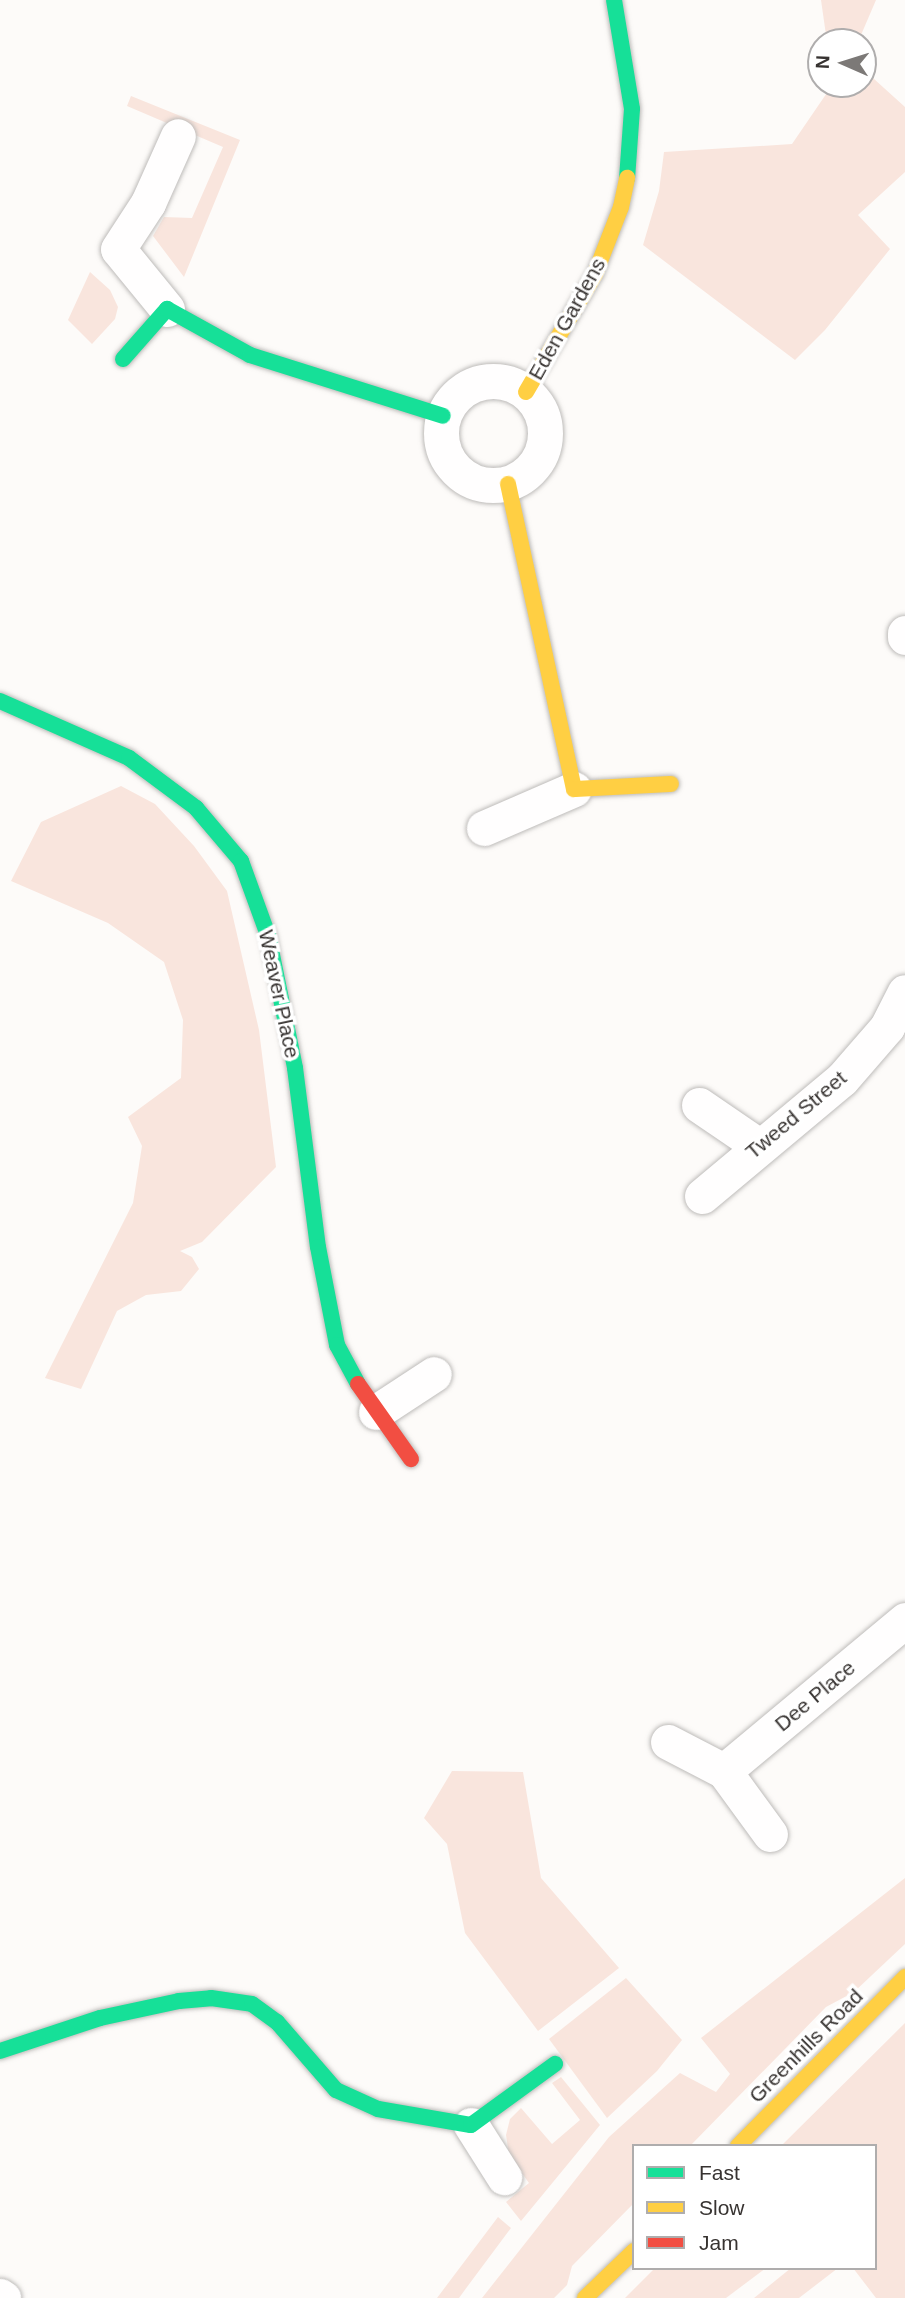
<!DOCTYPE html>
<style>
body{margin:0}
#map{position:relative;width:905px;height:2298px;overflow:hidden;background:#fdfbf9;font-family:Arial,sans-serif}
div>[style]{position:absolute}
.green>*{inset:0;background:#f9e5dd}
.roads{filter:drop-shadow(0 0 2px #bebcba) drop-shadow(0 0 2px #bebcba)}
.street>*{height:35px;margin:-17.5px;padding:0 17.5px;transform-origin:17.5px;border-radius:17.5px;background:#fffefe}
.street>.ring{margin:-17.5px;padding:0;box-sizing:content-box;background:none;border:35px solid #fffefe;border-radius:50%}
.fast>*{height:16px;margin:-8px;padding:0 8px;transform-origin:8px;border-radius:8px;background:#16e098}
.slow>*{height:16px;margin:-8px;padding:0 8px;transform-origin:8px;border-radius:8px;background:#ffcf43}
.jam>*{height:16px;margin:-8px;padding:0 8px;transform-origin:8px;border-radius:8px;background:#f24e42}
span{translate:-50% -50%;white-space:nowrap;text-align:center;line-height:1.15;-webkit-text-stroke:7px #fff;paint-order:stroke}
.street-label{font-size:21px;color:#373331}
.legend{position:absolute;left:632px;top:2144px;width:245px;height:126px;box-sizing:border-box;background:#fff;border:2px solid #afadad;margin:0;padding:9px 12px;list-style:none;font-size:21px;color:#373331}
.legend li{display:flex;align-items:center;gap:14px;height:35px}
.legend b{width:35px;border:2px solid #afadad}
.north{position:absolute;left:807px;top:28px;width:70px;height:70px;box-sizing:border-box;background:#fff;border:2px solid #afadad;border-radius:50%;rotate:273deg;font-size:19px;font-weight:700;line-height:28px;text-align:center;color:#373331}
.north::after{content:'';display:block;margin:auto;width:24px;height:32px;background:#7c7977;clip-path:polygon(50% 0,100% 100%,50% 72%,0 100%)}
</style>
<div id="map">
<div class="green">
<i style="clip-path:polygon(821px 0,876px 0,858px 42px,827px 42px)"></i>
<i style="clip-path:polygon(863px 69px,905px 107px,905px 172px,858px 215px,890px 249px,825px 330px,795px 360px,643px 245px,659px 191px,664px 152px,792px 144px,833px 84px,863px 84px)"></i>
<i style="clip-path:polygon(131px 96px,240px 140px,184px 277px,153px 236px,164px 217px,192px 218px,223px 147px,127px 106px)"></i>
<i style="clip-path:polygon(90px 272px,110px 290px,118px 307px,115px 319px,92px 344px,68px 320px)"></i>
<i style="clip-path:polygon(121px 786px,155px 804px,194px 846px,227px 891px,259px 1030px,276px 1167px,202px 1242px,180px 1251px,192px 1257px,199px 1269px,181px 1291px,146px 1295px,117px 1311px,81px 1389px,45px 1378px,133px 1203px,142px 1146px,128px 1117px,181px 1078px,183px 1020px,164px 962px,108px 923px,11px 881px,41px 822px)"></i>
<i style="clip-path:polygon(452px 1771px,523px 1772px,541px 1878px,619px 1968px,538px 2031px,465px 1933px,447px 1844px,424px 1818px)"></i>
<i style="clip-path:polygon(905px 1878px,905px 1944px,854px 1992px,826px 2007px,690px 2146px,634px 2146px,634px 2203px,572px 2266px,567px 2285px,554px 2298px,482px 2298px,609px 2137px,680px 2073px,716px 2092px,730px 2074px,701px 2038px)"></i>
<i style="clip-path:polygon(626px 1978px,682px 2040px,657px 2071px,607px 2118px,549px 2039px)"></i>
<i style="clip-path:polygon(905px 2023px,905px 2298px,876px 2298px,853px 2268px,875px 2268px,875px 2146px,781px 2146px)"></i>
<i style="clip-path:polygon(561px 2077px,600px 2125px,521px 2221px,506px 2202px,529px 2183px,509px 2155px,506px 2135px,510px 2119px,521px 2108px,552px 2144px,580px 2120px,552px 2083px)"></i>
<i style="clip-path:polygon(498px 2217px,511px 2228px,467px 2287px,459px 2298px,437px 2298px)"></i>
<i style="clip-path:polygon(655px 2268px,766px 2268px,726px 2298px,625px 2298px)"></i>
<i style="clip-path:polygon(791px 2268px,838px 2268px,799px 2298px,754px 2298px)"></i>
</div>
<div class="roads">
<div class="street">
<i style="left:167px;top:309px;width:77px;rotate:-129.2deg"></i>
<i style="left:118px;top:249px;width:55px;rotate:-56.9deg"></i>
<i style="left:148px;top:203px;width:73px;rotate:-65.9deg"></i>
<i class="ring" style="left:441px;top:381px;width:69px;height:69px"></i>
<i style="left:905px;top:633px;width:4px;rotate:90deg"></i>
<i style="left:484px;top:828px;width:98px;rotate:-23.4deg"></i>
<i style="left:699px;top:1105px;width:73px;rotate:34.3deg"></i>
<i style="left:702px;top:1196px;width:182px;rotate:-39.9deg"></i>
<i style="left:842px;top:1079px;width:69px;rotate:-49.1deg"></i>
<i style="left:887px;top:1027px;width:39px;rotate:-63deg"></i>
<i style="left:376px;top:1412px;width:69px;rotate:-33.2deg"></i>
<i style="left:668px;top:1742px;width:63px;rotate:27.4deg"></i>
<i style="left:724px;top:1771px;width:78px;rotate:53.9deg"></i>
<i style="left:724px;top:1771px;width:236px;rotate:-39.8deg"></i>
<i style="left:471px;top:2125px;width:62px;rotate:57.6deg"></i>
<i style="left:0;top:2296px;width:4px;rotate:34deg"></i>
</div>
<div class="fast">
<i style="left:614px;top:0;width:110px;rotate:80.6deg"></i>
<i style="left:632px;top:109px;width:69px;rotate:94.1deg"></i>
<i style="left:123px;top:359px;width:67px;rotate:-48.7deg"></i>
<i style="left:167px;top:309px;width:95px;rotate:29deg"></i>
<i style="left:250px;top:355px;width:202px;rotate:17.5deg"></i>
<i style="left:0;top:701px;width:141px;rotate:23.8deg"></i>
<i style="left:129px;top:758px;width:84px;rotate:36.7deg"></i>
<i style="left:196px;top:808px;width:70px;rotate:49.7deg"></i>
<i style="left:241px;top:861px;width:79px;rotate:70deg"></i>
<i style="left:268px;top:935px;width:136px;rotate:78.5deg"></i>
<i style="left:295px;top:1068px;width:180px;rotate:82.7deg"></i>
<i style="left:318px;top:1247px;width:100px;rotate:79deg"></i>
<i style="left:337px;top:1345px;width:44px;rotate:61.7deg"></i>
<i style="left:0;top:2051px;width:105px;rotate:-18.3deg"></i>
<i style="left:100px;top:2018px;width:81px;rotate:-12.1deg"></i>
<i style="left:179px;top:2001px;width:32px;rotate:-5deg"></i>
<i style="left:211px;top:1998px;width:41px;rotate:8.3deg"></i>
<i style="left:252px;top:2004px;width:31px;rotate:36deg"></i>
<i style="left:277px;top:2022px;width:90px;rotate:49.1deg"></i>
<i style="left:336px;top:2090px;width:46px;rotate:24.3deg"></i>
<i style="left:378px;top:2109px;width:94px;rotate:9.8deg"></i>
<i style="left:471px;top:2125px;width:104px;rotate:-36deg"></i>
</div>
<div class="slow">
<i style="left:526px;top:392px;width:137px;rotate:-59.7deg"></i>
<i style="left:595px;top:274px;width:72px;rotate:-68.8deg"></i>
<i style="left:621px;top:207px;width:30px;rotate:-78deg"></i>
<i style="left:508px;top:484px;width:312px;rotate:77.8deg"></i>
<i style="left:574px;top:789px;width:97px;rotate:-3deg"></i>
<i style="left:738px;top:2146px;width:238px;rotate:-45.3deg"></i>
<i style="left:585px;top:2298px;width:68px;rotate:-43.8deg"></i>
</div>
<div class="jam">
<i style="left:358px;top:1384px;width:92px;rotate:54.8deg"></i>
</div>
</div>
<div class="street-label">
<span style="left:567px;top:319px;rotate:-61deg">Eden Gardens</span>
<span style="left:279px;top:994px;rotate:78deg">Weaver Place</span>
<span style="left:796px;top:1115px;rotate:-40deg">Tweed Street</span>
<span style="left:815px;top:1696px;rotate:-40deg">Dee Place</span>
<span style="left:806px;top:2046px;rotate:-45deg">Greenhills Road</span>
</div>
<ul class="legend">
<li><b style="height:9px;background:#16e098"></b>Fast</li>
<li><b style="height:9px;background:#ffcf43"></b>Slow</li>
<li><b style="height:9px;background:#f24e42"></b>Jam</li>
</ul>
<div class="north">N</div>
</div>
